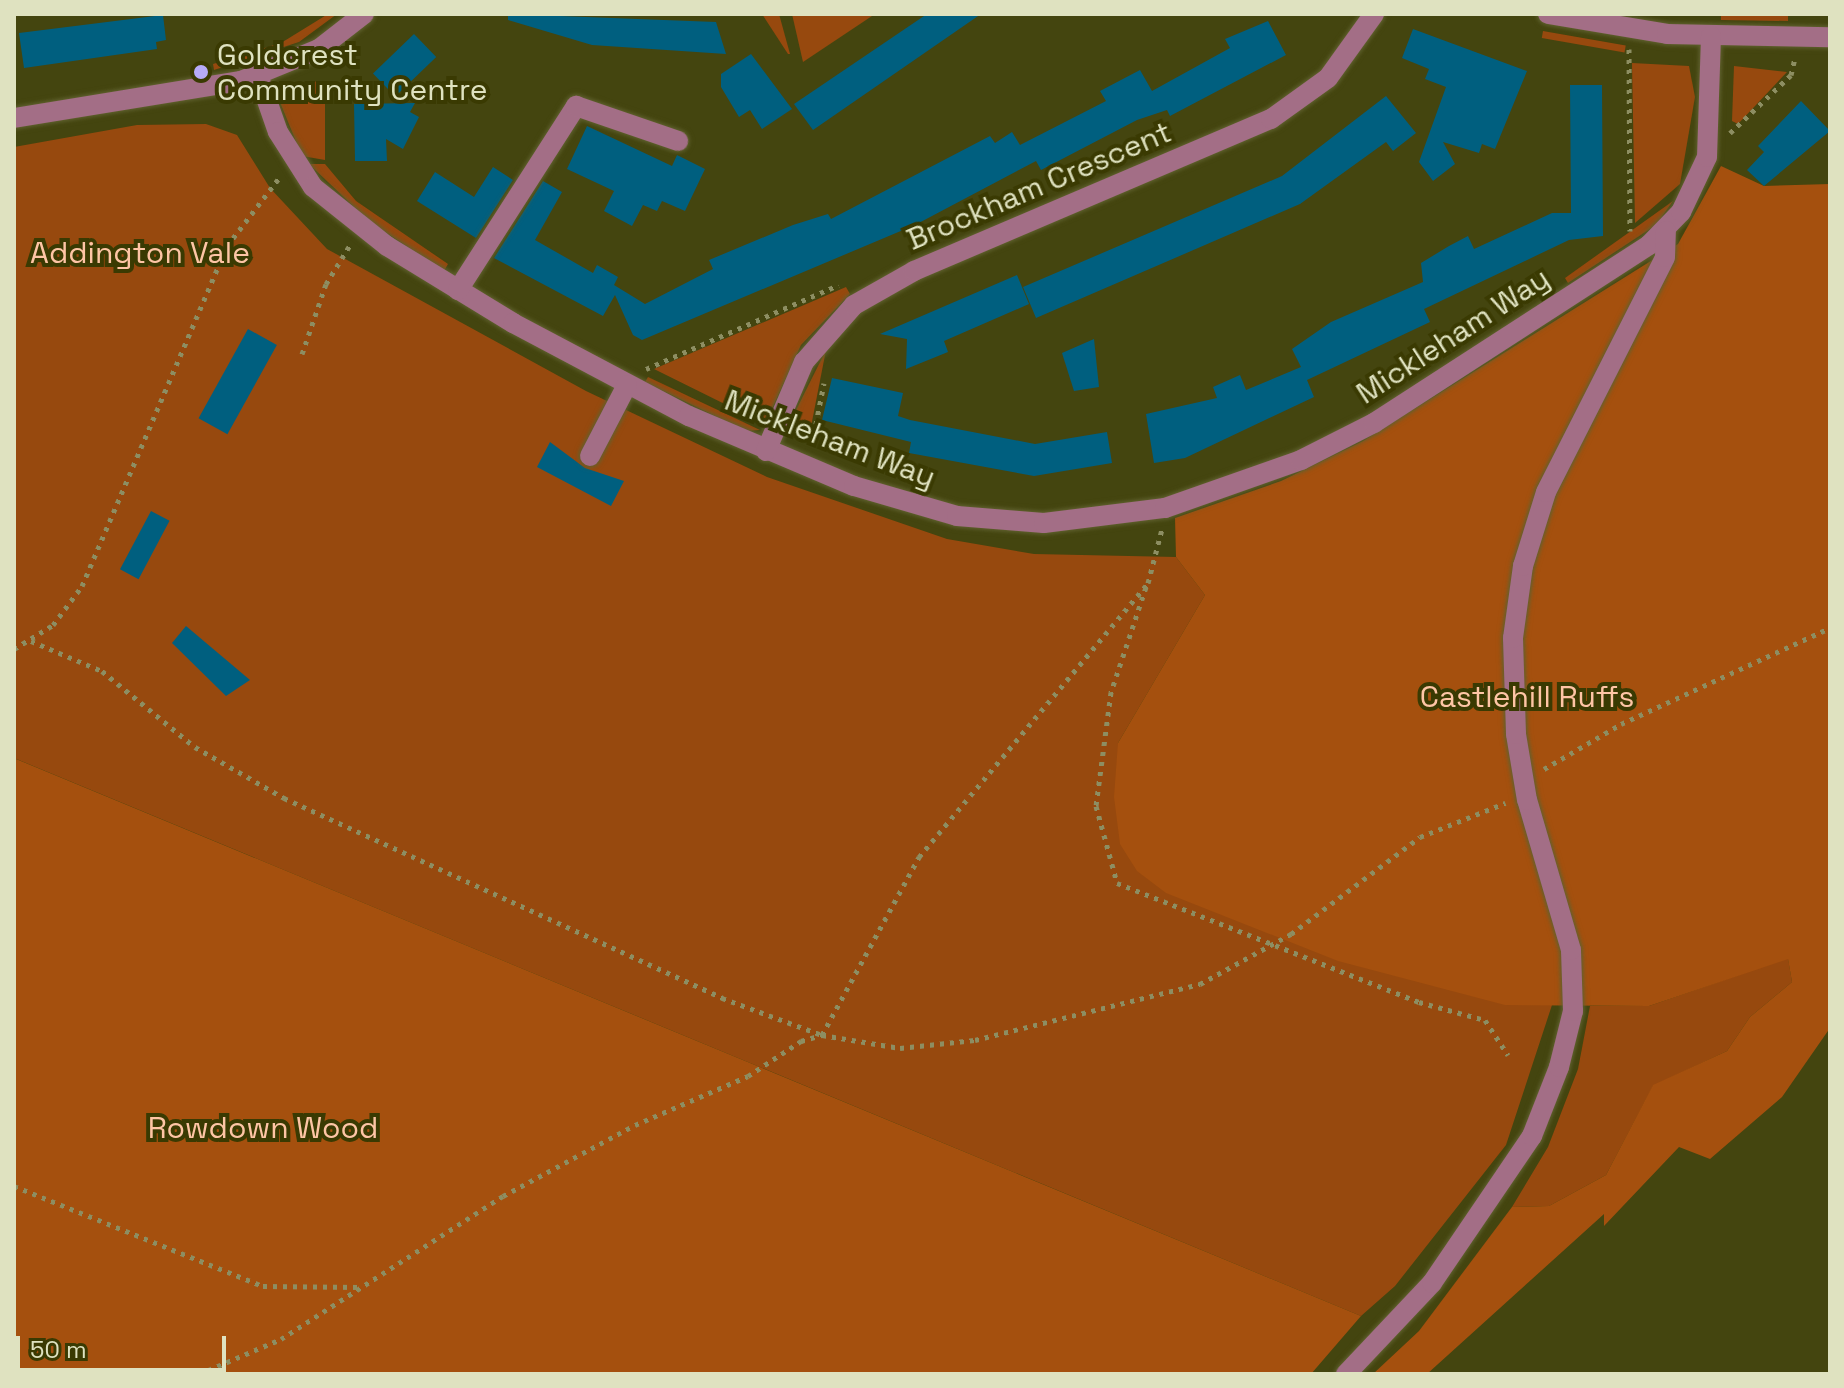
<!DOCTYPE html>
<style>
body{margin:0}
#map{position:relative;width:1844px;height:1388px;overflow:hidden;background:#44450f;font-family:"Space Grotesk",sans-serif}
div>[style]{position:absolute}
.green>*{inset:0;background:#97490e;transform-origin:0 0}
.forest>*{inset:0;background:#a5500e}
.building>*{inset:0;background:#005f7f;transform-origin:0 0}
.path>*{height:5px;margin-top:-2.5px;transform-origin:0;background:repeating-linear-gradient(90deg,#8d8e62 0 4px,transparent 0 10px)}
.roads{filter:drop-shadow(0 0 2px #60612f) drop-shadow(0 0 2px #60612f)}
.minor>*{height:20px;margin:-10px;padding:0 10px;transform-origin:10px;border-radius:10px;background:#a36e86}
.dots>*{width:22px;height:22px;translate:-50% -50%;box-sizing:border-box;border:4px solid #3a3a02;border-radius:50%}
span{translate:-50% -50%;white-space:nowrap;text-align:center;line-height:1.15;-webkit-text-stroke:8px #3a3a02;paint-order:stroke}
.poi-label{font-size:30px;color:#dfe2c0}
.left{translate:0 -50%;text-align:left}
.street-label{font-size:30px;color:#dfe2c0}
.park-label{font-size:30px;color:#fec5a5}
.frame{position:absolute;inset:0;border:16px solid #dfe2c0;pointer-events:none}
.scale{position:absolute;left:16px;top:1336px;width:210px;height:36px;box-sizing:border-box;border:4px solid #dfe2c0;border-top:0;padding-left:10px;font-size:24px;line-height:28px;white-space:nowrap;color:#dfe2c0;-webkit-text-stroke:6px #3a3a02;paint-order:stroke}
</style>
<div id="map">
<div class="green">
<i style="clip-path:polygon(328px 14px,337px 14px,299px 42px,214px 70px,213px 64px,281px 43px)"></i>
<i style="clip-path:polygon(762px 14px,779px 14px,790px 54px,788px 54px)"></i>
<i style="clip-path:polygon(792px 14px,875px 14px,803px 62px)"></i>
<i style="clip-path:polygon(1721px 14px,1788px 14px,1788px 21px,1721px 20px)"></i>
<i style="left:1543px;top:31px;width:84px;height:7px;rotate:10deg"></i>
<i style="clip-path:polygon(1632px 63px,1689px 66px,1695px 97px,1680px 184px,1635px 223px)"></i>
<i style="clip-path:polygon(1734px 66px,1787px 72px,1738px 124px,1732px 121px)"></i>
<i style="clip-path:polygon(312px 81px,325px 83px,325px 160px,302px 156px,279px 100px,281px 91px)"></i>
<i style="clip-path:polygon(206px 124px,237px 135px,270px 188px,327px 249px,586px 391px,767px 477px,947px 539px,1034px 554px,1176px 557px,1205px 595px,1118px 743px,1507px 999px,1552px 1005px,1506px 1145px,1395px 1286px,1361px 1316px,14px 758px,14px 147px,137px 125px)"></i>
<i style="clip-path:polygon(309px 164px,325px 164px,356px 201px,448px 264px,444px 271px,369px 221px)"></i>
<i style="clip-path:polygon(1673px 201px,1656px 225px,1568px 283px,1565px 278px)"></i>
<i style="clip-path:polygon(846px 287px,850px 294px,801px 345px,765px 424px,654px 369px)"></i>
<i style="clip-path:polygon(826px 350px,808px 442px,790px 435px,789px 424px)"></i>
<i style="clip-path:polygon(648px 377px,760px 430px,746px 431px,645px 382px)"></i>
<i style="clip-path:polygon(1788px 958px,1792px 982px,1750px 1017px,1727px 1051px,1653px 1086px,1606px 1175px,1549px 1206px,1512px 1207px,1548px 1147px,1578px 1069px,1590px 1006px,1649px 1006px)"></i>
</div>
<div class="forest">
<i style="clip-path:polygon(1721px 166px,1764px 186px,1830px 184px,1830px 1028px,1782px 1097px,1710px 1159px,1679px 1147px,1604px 1226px,1604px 1214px,1427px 1374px,1373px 1374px,1419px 1331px,1512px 1207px,1549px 1206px,1606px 1175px,1653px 1085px,1727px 1051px,1750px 1017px,1792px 982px,1788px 959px,1649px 1006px,1505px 1005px,1338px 961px,1166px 893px,1137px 871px,1120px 844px,1114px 797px,1118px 743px,1205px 595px,1176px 557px,1175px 518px,1281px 481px,1363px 441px,1678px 244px)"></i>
<i style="clip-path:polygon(14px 758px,16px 759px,1361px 1316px,1311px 1374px,14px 1374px)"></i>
</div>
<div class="building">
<i style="clip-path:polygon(508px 14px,716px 22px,726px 54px,592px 45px,508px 20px)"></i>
<i style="clip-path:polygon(927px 14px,981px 14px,813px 130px,794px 104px)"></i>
<i style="clip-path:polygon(163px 15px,166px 40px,156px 42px,157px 49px,24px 68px,19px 33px)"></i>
<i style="clip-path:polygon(1268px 21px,1286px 55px,1170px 116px,1167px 110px,1137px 120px,1041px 170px,1036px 161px,915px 225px,642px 340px,633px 335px,615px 295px,603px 316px,494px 258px,543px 181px,562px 192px,535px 240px,593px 273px,597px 265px,618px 277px,614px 285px,645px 304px,713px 269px,709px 260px,793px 225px,828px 214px,831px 219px,990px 136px,995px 143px,1012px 132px,1020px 145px,1106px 101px,1100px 91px,1140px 70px,1152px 91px,1230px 48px,1225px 39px)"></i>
<i style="clip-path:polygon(1413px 29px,1527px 71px,1495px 149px,1482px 144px,1479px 153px,1443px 142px,1455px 164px,1433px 181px,1419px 162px,1446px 87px,1425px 79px,1429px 69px,1402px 58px)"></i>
<i style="left:414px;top:34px;width:32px;height:57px;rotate:46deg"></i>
<i style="clip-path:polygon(751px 54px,792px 109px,762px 129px,750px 110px,739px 117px,721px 87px,721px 74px)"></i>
<i style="clip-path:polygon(1570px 85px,1602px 85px,1603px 236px,1569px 240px,1424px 309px,1430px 322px,1307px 380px,1314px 397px,1185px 458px,1154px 463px,1146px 414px,1217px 398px,1213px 387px,1240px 375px,1246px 390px,1301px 367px,1292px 349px,1331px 322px,1423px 282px,1421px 263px,1449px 246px,1468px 236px,1474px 249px,1552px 213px,1571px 213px)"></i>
<i style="clip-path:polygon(1386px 96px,1416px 133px,1393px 151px,1386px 142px,1300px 204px,1036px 318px,1023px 287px,1282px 176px)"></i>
<i style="clip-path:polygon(1801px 101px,1830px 131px,1764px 186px,1747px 170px,1764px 152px,1758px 146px)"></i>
<i style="clip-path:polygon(415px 103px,410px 112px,419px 117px,403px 149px,386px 139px,387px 161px,355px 161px,354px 104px)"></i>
<i style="clip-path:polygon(587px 126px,672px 166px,677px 155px,705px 169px,685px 211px,662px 201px,657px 211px,643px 205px,632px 226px,604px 211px,614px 191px,567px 169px)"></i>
<i style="clip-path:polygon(493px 167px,513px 180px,476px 238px,417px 201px,435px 172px,474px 197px)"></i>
<i style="clip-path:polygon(1017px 275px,1029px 304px,944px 341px,948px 352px,906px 369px,907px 339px,880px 334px)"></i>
<i style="left:248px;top:329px;width:33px;height:102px;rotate:29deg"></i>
<i style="clip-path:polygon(1094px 339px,1099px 387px,1074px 391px,1062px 353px)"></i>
<i style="clip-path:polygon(832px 378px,903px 393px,898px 416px,910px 420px,1035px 444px,1107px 432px,1112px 463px,1034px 476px,909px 453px,911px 442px,822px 420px)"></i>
<i style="clip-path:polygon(550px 442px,585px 468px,624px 481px,611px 506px,537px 467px)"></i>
<i style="left:151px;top:511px;width:21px;height:66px;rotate:28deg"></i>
<i style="clip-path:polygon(186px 626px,250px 680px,226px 696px,172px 643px)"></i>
</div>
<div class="path">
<i style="left:1629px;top:49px;width:182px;rotate:89.7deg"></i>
<i style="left:1730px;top:133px;width:84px;rotate:-43.6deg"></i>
<i style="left:1791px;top:75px;width:17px;rotate:-77deg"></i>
<i style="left:302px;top:354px;width:74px;rotate:-71.1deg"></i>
<i style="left:326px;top:284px;width:46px;rotate:-58.4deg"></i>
<i style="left:646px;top:369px;width:210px;rotate:-23.6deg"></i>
<i style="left:812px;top:444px;width:62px;rotate:-78.9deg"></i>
<i style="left:1146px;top:587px;width:111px;rotate:108.4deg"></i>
<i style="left:1111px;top:692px;width:115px;rotate:97.5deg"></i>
<i style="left:1096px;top:806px;width:80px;rotate:74.7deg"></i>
<i style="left:1117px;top:883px;width:325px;rotate:21.5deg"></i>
<i style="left:1419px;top:1002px;width:68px;rotate:15.3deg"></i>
<i style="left:1485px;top:1020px;width:42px;rotate:56.7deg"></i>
<i style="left:31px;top:641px;width:77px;rotate:22.9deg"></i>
<i style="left:102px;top:671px;width:120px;rotate:39.3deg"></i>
<i style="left:195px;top:747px;width:103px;rotate:29.8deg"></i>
<i style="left:284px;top:798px;width:482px;rotate:24.5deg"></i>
<i style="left:722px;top:998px;width:107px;rotate:20.3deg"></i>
<i style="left:822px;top:1035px;width:203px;rotate:-61.4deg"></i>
<i style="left:919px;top:857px;width:357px;rotate:-50.1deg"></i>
<i style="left:1148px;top:583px;width:56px;rotate:-75.5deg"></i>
<i style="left:14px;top:649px;width:46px;rotate:-31.6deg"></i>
<i style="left:53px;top:625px;width:49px;rotate:-53.4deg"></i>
<i style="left:82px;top:586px;width:370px;rotate:-66.9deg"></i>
<i style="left:227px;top:246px;width:86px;rotate:-52.6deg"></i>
<i style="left:1544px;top:769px;width:89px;rotate:-30.3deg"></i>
<i style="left:1621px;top:724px;width:230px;rotate:-24.7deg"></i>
<i style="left:14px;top:1186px;width:268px;rotate:21.9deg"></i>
<i style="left:263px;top:1286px;width:98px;rotate:0.6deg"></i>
<i style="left:199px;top:1374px;width:89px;rotate:-23.1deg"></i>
<i style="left:281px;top:1339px;width:264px;rotate:-32.8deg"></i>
<i style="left:503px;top:1196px;width:150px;rotate:-28.3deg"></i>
<i style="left:635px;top:1125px;width:123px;rotate:-23.4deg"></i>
<i style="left:748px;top:1076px;width:64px;rotate:-33.4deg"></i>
<i style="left:801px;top:1041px;width:22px;rotate:-16deg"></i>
<i style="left:822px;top:1035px;width:79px;rotate:9.5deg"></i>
<i style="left:900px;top:1048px;width:75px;rotate:-6.1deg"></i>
<i style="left:975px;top:1040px;width:232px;rotate:-14deg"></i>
<i style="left:1200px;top:984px;width:104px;rotate:-28.8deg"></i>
<i style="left:1291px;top:934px;width:161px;rotate:-36.9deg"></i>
<i style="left:1420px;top:837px;width:92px;rotate:-21.8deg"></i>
</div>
<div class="roads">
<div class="minor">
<i style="left:1548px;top:14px;width:121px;rotate:9.5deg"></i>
<i style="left:1667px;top:34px;width:163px;rotate:1.1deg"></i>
<i style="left:258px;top:75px;width:60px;rotate:70.7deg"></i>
<i style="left:278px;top:132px;width:65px;rotate:57.5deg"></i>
<i style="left:313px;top:187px;width:95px;rotate:38.6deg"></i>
<i style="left:387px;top:246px;width:148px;rotate:31.4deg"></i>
<i style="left:513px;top:323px;width:199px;rotate:27.9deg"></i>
<i style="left:689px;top:416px;width:179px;rotate:23deg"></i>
<i style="left:854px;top:486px;width:107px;rotate:16.2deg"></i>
<i style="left:957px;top:516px;width:87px;rotate:4.6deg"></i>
<i style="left:1044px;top:523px;width:122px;rotate:-7.1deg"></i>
<i style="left:1165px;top:508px;width:144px;rotate:-19.4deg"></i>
<i style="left:1301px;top:460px;width:82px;rotate:-26.9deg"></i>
<i style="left:1374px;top:423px;width:328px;rotate:-32.9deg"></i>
<i style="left:1649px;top:245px;width:46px;rotate:-45.9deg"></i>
<i style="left:1681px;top:212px;width:61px;rotate:-64.7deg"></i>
<i style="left:1707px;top:157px;width:121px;rotate:-88.1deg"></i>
<i style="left:14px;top:118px;width:230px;rotate:-9.3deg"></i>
<i style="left:241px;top:81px;width:84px;rotate:-22.3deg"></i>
<i style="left:319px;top:49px;width:57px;rotate:-37.9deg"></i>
<i style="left:458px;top:290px;width:219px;rotate:-57.3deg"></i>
<i style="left:576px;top:106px;width:108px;rotate:18.9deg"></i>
<i style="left:766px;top:451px;width:97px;rotate:-66.9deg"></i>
<i style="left:804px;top:362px;width:76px;rotate:-48.7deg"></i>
<i style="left:854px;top:305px;width:69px;rotate:-29.5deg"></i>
<i style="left:914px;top:271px;width:388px;rotate:-23.1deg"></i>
<i style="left:1271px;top:119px;width:70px;rotate:-35.7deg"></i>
<i style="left:1328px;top:78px;width:79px;rotate:-54.3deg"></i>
<i style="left:590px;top:456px;width:80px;rotate:-62.5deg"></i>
<i style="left:1346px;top:1374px;width:125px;rotate:-46.6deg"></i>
<i style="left:1432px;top:1283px;width:178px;rotate:-55.8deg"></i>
<i style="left:1532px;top:1136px;width:74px;rotate:-68.6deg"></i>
<i style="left:1559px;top:1067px;width:58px;rotate:-76deg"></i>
<i style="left:1573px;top:1011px;width:61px;rotate:-91.9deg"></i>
<i style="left:1571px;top:950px;width:156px;rotate:-106.3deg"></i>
<i style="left:1527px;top:800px;width:67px;rotate:-99.5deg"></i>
<i style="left:1516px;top:734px;width:96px;rotate:-91.8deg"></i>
<i style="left:1513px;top:638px;width:73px;rotate:-82.1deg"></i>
<i style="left:1523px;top:566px;width:77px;rotate:-72.7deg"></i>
<i style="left:1546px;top:492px;width:263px;rotate:-63.1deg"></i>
<i style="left:1665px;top:257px;width:26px;rotate:-88deg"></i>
</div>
</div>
<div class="dots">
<i style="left:201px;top:72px;background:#b7abf8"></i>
</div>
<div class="poi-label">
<span class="left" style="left:217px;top:72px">Goldcrest<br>Community Centre</span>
</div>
<div class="street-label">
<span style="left:1039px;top:186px;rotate:-23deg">Brockham Crescent</span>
<span style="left:1453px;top:336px;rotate:-33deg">Mickleham Way</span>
<span style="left:830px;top:439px;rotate:21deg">Mickleham Way</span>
</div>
<div class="park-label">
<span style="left:140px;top:253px">Addington Vale</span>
<span style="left:1527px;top:697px">Castlehill Ruffs</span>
<span style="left:263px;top:1128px">Rowdown Wood</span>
</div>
<div class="frame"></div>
<div class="scale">50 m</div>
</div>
